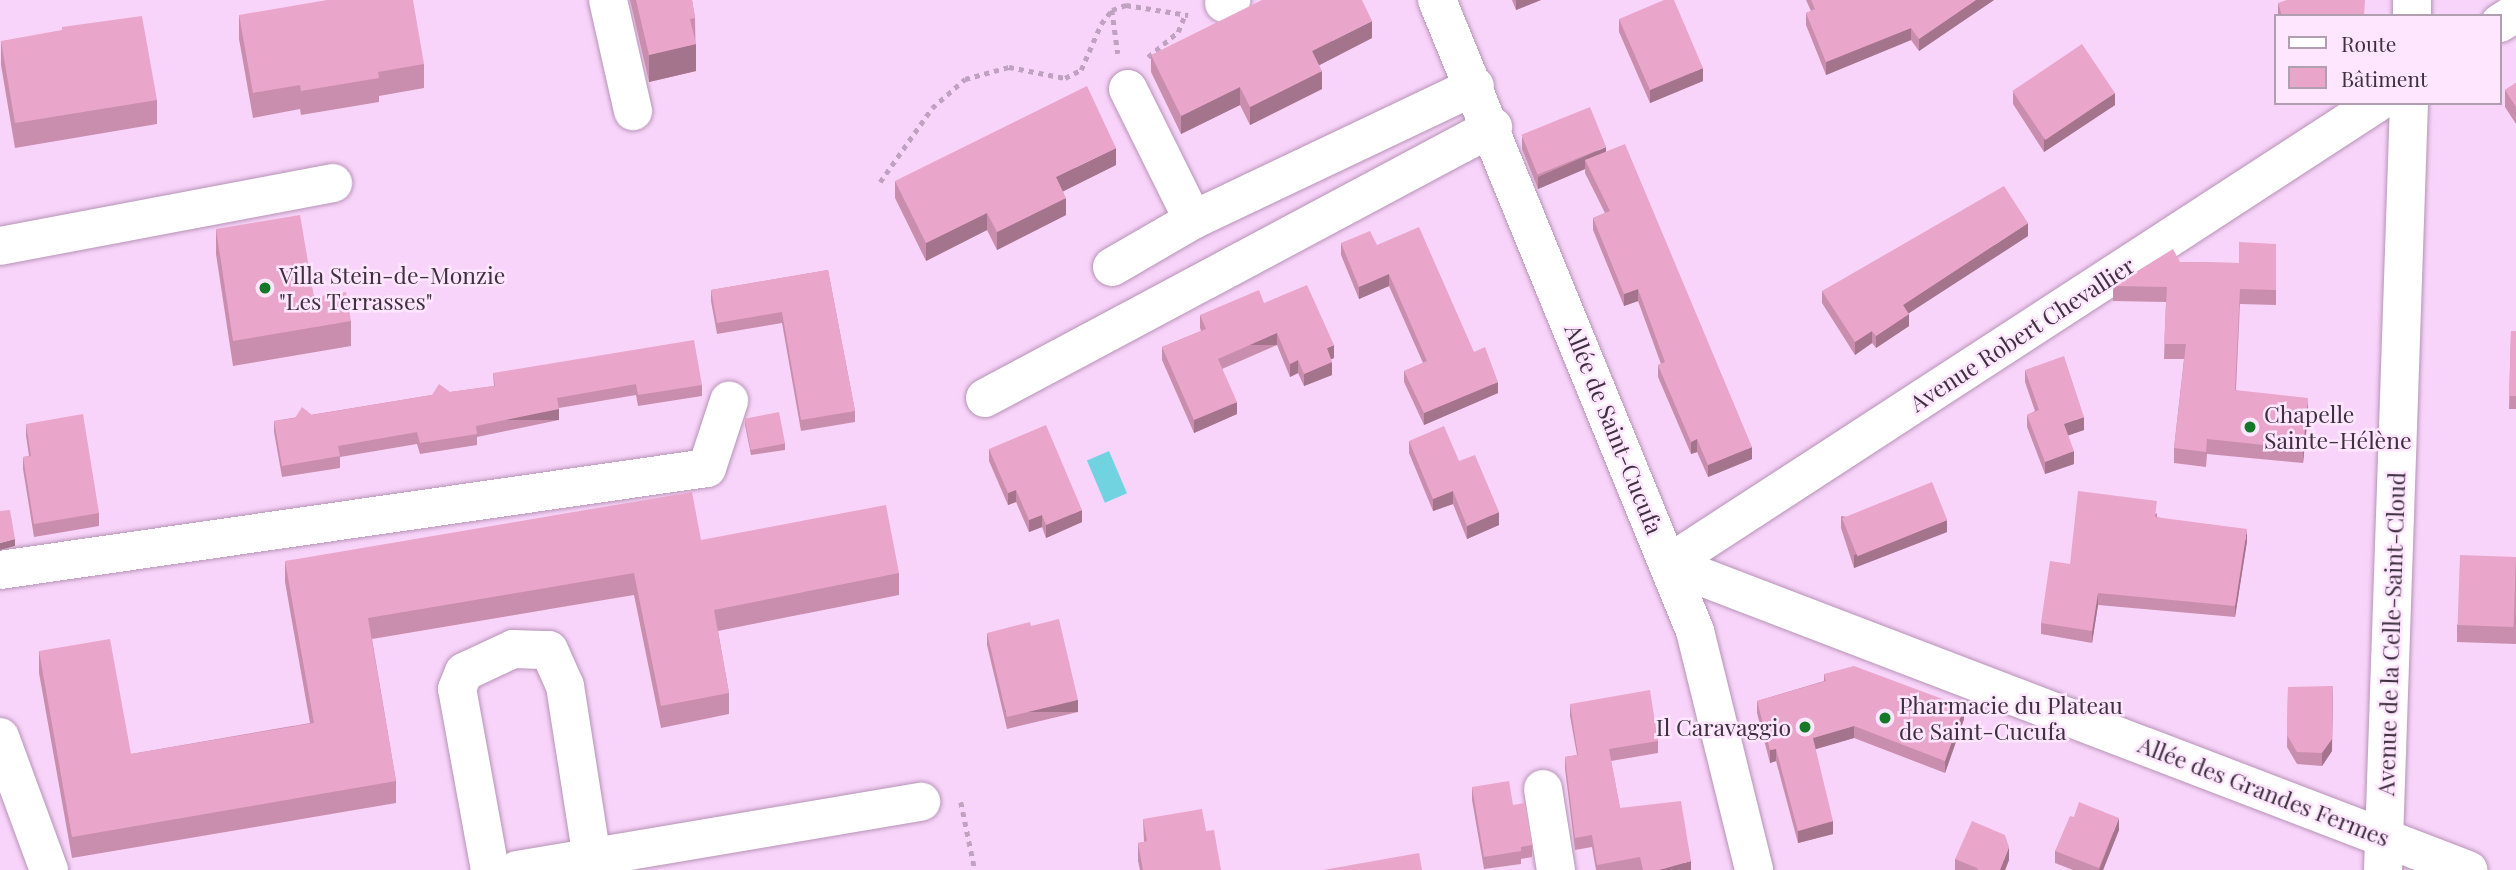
<!DOCTYPE html>
<meta charset="utf-8">
<style>
body{margin:0}
#map{position:relative;width:2516px;height:870px;overflow:hidden;background:#f9d4fa;font-family:"Playfair Display",serif}
div>[style]{position:absolute}
.water>*{inset:0;background:#70d3df;transform-origin:0 0}
.path>*{height:4.5px;margin-top:-2.25px;transform-origin:0;background:repeating-linear-gradient(90deg,#bfa1c0 0 5px,transparent 0 10px)}
.roads{filter:drop-shadow(0 0 2px #b693b6) drop-shadow(0 0 2px #b693b6)}
.minor>*{height:38px;margin:-19px;padding:0 19px;transform-origin:19px;border-radius:19px;background:#fff}
.wall>*{inset:0;background:#c98eae}
.shaded-wall>*{inset:0;background:#a4748d;transform-origin:0 0}
.building>*{inset:0;background:#eaa5ca;transform-origin:0 0}
.dots>*{width:19px;height:19px;translate:-50% -50%;box-sizing:border-box;border:4px solid #fee7fe;border-radius:50%}
span{translate:-50% -50%;white-space:nowrap;text-align:center;line-height:1.15;-webkit-text-stroke:5px #fee7fe;paint-order:stroke}
.poi-label{font-size:23px;color:#3e303e}
.left{translate:0 -50%;text-align:left}
.right{translate:-100% -50%;text-align:right}
.street-label{font-size:23px;color:#3e303e}
.legend{position:absolute;left:2274px;top:14px;width:228px;height:91px;box-sizing:border-box;background:#fee7fe;border:2px solid #b19eb1;margin:0;padding:9px 12px;list-style:none;font-size:21px;color:#3e303e}
.legend li{display:flex;align-items:center;gap:14px;height:35px}
.legend b{width:35px;border:2px solid #b19eb1}
</style>
<div id="map">
<div class="water">
<i style="left:1109px;top:451px;width:46px;height:24px;rotate:67deg"></i>
</div>
<div class="path">
<i style="left:1112px;top:10px;width:44px;rotate:82.2deg"></i>
<i style="left:1148px;top:57px;width:39px;rotate:-40deg"></i>
<i style="left:1178px;top:32px;width:16px;rotate:-68deg"></i>
<i style="left:880px;top:182px;width:90px;rotate:-54.9deg"></i>
<i style="left:932px;top:108px;width:44px;rotate:-41.3deg"></i>
<i style="left:965px;top:79px;width:46px;rotate:-15.3deg"></i>
<i style="left:1009px;top:67px;width:57px;rotate:11.1deg"></i>
<i style="left:1065px;top:78px;width:18px;rotate:-27deg"></i>
<i style="left:1081px;top:70px;width:50px;rotate:-66.5deg"></i>
<i style="left:1101px;top:24px;width:18px;rotate:-52deg"></i>
<i style="left:1112px;top:10px;width:15px;rotate:-20deg"></i>
<i style="left:1126px;top:5px;width:63px;rotate:9.2deg"></i>
<i style="left:961px;top:802px;width:69px;rotate:78.4deg"></i>
</div>
<div class="roads">
<div class="minor">
<i style="left:608px;top:0;width:114px;rotate:77.3deg"></i>
<i style="left:1437px;top:0;width:682px;rotate:67.76deg"></i>
<i style="left:1695px;top:631px;width:246px;rotate:76.1deg"></i>
<i style="left:1224px;top:3px;width:8px;rotate:-23deg"></i>
<i style="left:2412px;top:16px;width:16px;rotate:-90deg"></i>
<i style="left:2500px;top:23px;width:19px;rotate:-32deg"></i>
<i style="left:1128px;top:89px;width:146px;rotate:63.6deg"></i>
<i style="left:0;top:246px;width:339px;rotate:-10.7deg"></i>
<i style="left:1112px;top:267px;width:94px;rotate:-30.1deg"></i>
<i style="left:1193px;top:220px;width:312px;rotate:-25.4deg"></i>
<i style="left:985px;top:398px;width:576px;rotate:-28.08deg"></i>
<i style="left:1668px;top:564px;width:857px;rotate:20.93deg"></i>
<i style="left:1668px;top:564px;width:846px;rotate:-33.03deg"></i>
<i style="left:0;top:570px;width:714px;rotate:-8.21deg"></i>
<i style="left:707px;top:468px;width:71px;rotate:-71.8deg"></i>
<i style="left:0;top:737px;width:142px;rotate:69.8deg"></i>
<i style="left:1543px;top:789px;width:82px;rotate:80.9deg"></i>
<i style="left:490px;top:870px;width:184px;rotate:-100.3deg"></i>
<i style="left:457px;top:689px;width:18px;rotate:-68deg"></i>
<i style="left:464px;top:672px;width:54px;rotate:-25.1deg"></i>
<i style="left:513px;top:649px;width:36px;rotate:2deg"></i>
<i style="left:549px;top:650px;width:39px;rotate:66deg"></i>
<i style="left:565px;top:686px;width:174px;rotate:81.1deg"></i>
<i style="left:517px;top:870px;width:410px;rotate:-9.6deg"></i>
<i style="left:2383px;top:870px;width:767px;rotate:-88.06deg"></i>
</div>
</div>
<div class="wall">
<i style="clip-path:polygon(630px 0,692px 0,695px 18px,696px 71px,649px 82px)"></i>
<i style="clip-path:polygon(1512px 0,1541px 0,1516px 10px)"></i>
<i style="clip-path:polygon(1806px 0,1994px 0,1919px 51px,1911px 40px,1826px 75px,1806px 25px,1806px 13px,1811px 11px)"></i>
<i style="clip-path:polygon(2278px 3px,2365px 16px,2278px 16px)"></i>
<i style="clip-path:polygon(239px 15px,424px 64px,424px 88px,379px 96px,379px 102px,301px 115px,300px 109px,253px 118px,239px 39px)"></i>
<i style="clip-path:polygon(1619px 19px,1703px 81px,1650px 103px,1619px 32px)"></i>
<i style="clip-path:polygon(1372px 38px,1319px 65px,1322px 89px,1250px 125px,1240px 105px,1181px 134px,1151px 72px,1151px 55px)"></i>
<i style="clip-path:polygon(1px 41px,157px 100px,157px 124px,15px 148px,1px 65px)"></i>
<i style="clip-path:polygon(2516px 83px,2516px 124px,2505px 107px,2505px 90px)"></i>
<i style="clip-path:polygon(2013px 92px,2115px 105px,2044px 152px,2013px 104px)"></i>
<i style="clip-path:polygon(1522px 137px,1606px 152px,1752px 459px,1708px 477px,1697px 452px,1691px 454px,1658px 377px,1658px 365px,1661px 364px,1638px 301px,1624px 306px,1593px 230px,1593px 218px,1605px 213px,1585px 173px,1585px 169px,1538px 189px,1522px 149px)"></i>
<i style="clip-path:polygon(1116px 165px,1063px 191px,1066px 215px,997px 250px,987px 230px,926px 261px,895px 198px,895px 181px)"></i>
<i style="clip-path:polygon(216px 229px,351px 321px,351px 346px,233px 366px,216px 254px)"></i>
<i style="clip-path:polygon(2028px 236px,1909px 313px,1909px 326px,1876px 348px,1872px 343px,1855px 355px,1822px 303px,1822px 291px)"></i>
<i style="clip-path:polygon(1341px 243px,1377px 245px,1474px 352px,1498px 393px,1424px 425px,1404px 382px,1404px 371px,1423px 363px,1389px 286px,1359px 299px,1341px 255px)"></i>
<i style="clip-path:polygon(2276px 244px,2276px 305px,2240px 304px,2236px 390px,2308px 413px,2303px 463px,2207px 454px,2206px 467px,2174px 463px,2174px 448px,2184px 359px,2164px 359px,2166px 302px,2113px 301px,2113px 286px,2180px 262px,2239px 263px)"></i>
<i style="clip-path:polygon(828px 270px,855px 411px,855px 422px,801px 431px,782px 323px,717px 334px,711px 301px,711px 290px)"></i>
<i style="clip-path:polygon(1264px 303px,1334px 358px,1331px 359px,1332px 375px,1304px 386px,1298px 373px,1290px 377px,1277px 345px,1222px 369px,1237px 414px,1194px 433px,1162px 360px,1162px 347px,1201px 331px,1200px 328px,1200px 315px)"></i>
<i style="clip-path:polygon(2511px 331px,2516px 331px,2516px 409px,2509px 409px)"></i>
<i style="clip-path:polygon(2025px 370px,2084px 430px,2068px 435px,2074px 464px,2045px 474px,2027px 427px,2027px 415px,2035px 411px,2025px 382px)"></i>
<i style="clip-path:polygon(493px 373px,702px 385px,702px 396px,638px 406px,636px 395px,559px 408px,559px 420px,477px 437px,477px 445px,420px 454px,417px 444px,340px 457px,340px 468px,282px 477px,274px 432px,274px 421px,450px 392px,494px 386px)"></i>
<i style="clip-path:polygon(745px 418px,785px 443px,785px 450px,751px 455px,745px 425px)"></i>
<i style="clip-path:polygon(26px 424px,99px 513px,99px 526px,34px 537px,23px 469px,23px 457px,29px 456px,26px 436px)"></i>
<i style="clip-path:polygon(1409px 441px,1459px 461px,1499px 525px,1467px 539px,1453px 504px,1433px 511px,1409px 453px)"></i>
<i style="clip-path:polygon(989px 449px,1082px 522px,1046px 538px,1042px 527px,1029px 532px,1016px 502px,1008px 505px,989px 461px)"></i>
<i style="clip-path:polygon(2157px 513px,2157px 517px,2247px 541px,2235px 617px,2098px 605px,2092px 643px,2041px 634px,2041px 623px,2070px 564px)"></i>
<i style="clip-path:polygon(1841px 516px,1947px 532px,1854px 568px,1841px 528px)"></i>
<i style="clip-path:polygon(701px 540px,899px 573px,899px 595px,718px 631px,729px 693px,729px 714px,661px 728px,634px 595px,372px 639px,396px 781px,396px 803px,72px 858px,39px 673px,39px 651px,131px 754px,310px 723px,285px 582px,285px 561px)"></i>
<i style="clip-path:polygon(2516px 557px,2516px 644px,2457px 642px,2457px 625px)"></i>
<i style="clip-path:polygon(987px 633px,1078px 712px,1007px 729px,987px 645px)"></i>
<i style="clip-path:polygon(1824px 674px,1964px 719px,1945px 773px,1854px 738px,1815px 749px,1833px 834px,1798px 843px,1776px 761px,1770px 763px,1757px 713px,1757px 701px,1824px 681px)"></i>
<i style="clip-path:polygon(2288px 687px,2332px 751px,2322px 766px,2297px 764px,2287px 747px)"></i>
<i style="clip-path:polygon(1570px 704px,1658px 741px,1658px 753px,1611px 761px,1620px 808px,1691px 870px,1596px 870px,1592px 847px,1575px 850px,1565px 769px,1565px 757px,1577px 755px,1570px 716px)"></i>
<i style="clip-path:polygon(1472px 787px,1513px 805px,1532px 845px,1532px 857px,1521px 859px,1521px 864px,1484px 869px,1472px 800px)"></i>
<i style="clip-path:polygon(1143px 819px,1206px 831px,1221px 870px,1140px 870px,1138px 861px,1138px 843px,1144px 842px)"></i>
<i style="clip-path:polygon(2119px 830px,2103px 870px,2073px 870px,2055px 863px,2055px 851px)"></i>
<i style="clip-path:polygon(1955px 859px,2009px 860px,2005px 870px,1955px 870px)"></i>
</div>
<div class="shaded-wall">
<i style="clip-path:polygon(1516px 0,1541px 0,1516px 10px)"></i>
<i style="clip-path:polygon(1976px 0,1994px 0,1919px 51px,1919px 39px)"></i>
<i style="clip-path:polygon(1372px 21px,1372px 38px,1312px 69px,1312px 51px)"></i>
<i style="clip-path:polygon(1911px 28px,1911px 40px,1826px 75px,1826px 62px)"></i>
<i style="clip-path:polygon(696px 44px,696px 71px,649px 82px,649px 55px)"></i>
<i style="clip-path:polygon(1703px 68px,1703px 81px,1650px 103px,1650px 90px)"></i>
<i style="clip-path:polygon(1322px 71px,1322px 89px,1250px 125px,1250px 107px)"></i>
<i style="clip-path:polygon(1240px 87px,1240px 105px,1181px 134px,1181px 116px)"></i>
<i style="clip-path:polygon(2115px 93px,2115px 105px,2044px 152px,2044px 139px)"></i>
<i style="clip-path:polygon(1606px 147px,1606px 160px,1585px 160px,1585px 169px,1538px 189px,1538px 177px)"></i>
<i style="clip-path:polygon(1116px 148px,1116px 165px,1056px 195px,1056px 177px)"></i>
<i style="clip-path:polygon(1066px 198px,1066px 215px,997px 250px,997px 232px)"></i>
<i style="clip-path:polygon(987px 213px,987px 230px,926px 261px,926px 243px)"></i>
<i style="clip-path:polygon(2028px 223px,2028px 236px,1903px 317px,1903px 305px)"></i>
<i style="clip-path:polygon(1389px 274px,1389px 286px,1359px 299px,1359px 287px)"></i>
<i style="clip-path:polygon(1638px 289px,1638px 301px,1624px 306px,1624px 294px)"></i>
<i style="clip-path:polygon(1909px 314px,1909px 326px,1876px 348px,1876px 336px)"></i>
<i style="clip-path:polygon(1872px 331px,1872px 343px,1855px 355px,1855px 342px)"></i>
<i style="left:1277px;top:333px;width:12px;height:64px;rotate:90deg"></i>
<i style="clip-path:polygon(1334px 345px,1334px 358px,1327px 361px,1327px 348px)"></i>
<i style="clip-path:polygon(1298px 360px,1298px 373px,1290px 377px,1290px 364px)"></i>
<i style="clip-path:polygon(1332px 362px,1332px 375px,1304px 386px,1304px 374px)"></i>
<i style="clip-path:polygon(1498px 382px,1498px 393px,1424px 425px,1424px 413px)"></i>
<i style="clip-path:polygon(2308px 398px,2308px 413px,2303px 463px,2303px 449px)"></i>
<i style="clip-path:polygon(1237px 402px,1237px 414px,1194px 433px,1194px 420px)"></i>
<i style="left:559px;top:409px;width:11px;height:85px;rotate:90deg"></i>
<i style="clip-path:polygon(2084px 417px,2084px 430px,2064px 437px,2064px 424px)"></i>
<i style="clip-path:polygon(1697px 439px,1697px 452px,1691px 454px,1691px 442px)"></i>
<i style="clip-path:polygon(1752px 447px,1752px 459px,1708px 477px,1708px 465px)"></i>
<i style="clip-path:polygon(2074px 451px,2074px 464px,2045px 474px,2045px 462px)"></i>
<i style="clip-path:polygon(1016px 490px,1016px 502px,1008px 505px,1008px 493px)"></i>
<i style="clip-path:polygon(1453px 491px,1453px 504px,1433px 511px,1433px 499px)"></i>
<i style="clip-path:polygon(1082px 510px,1082px 522px,1046px 538px,1046px 525px)"></i>
<i style="clip-path:polygon(1499px 512px,1499px 525px,1467px 539px,1467px 526px)"></i>
<i style="clip-path:polygon(1042px 515px,1042px 527px,1029px 532px,1029px 520px)"></i>
<i style="clip-path:polygon(1947px 520px,1947px 532px,1854px 568px,1854px 555px)"></i>
<i style="clip-path:polygon(2247px 529px,2247px 541px,2235px 617px,2235px 606px)"></i>
<i style="clip-path:polygon(15px 539px,15px 546px,0 550px,0 543px)"></i>
<i style="clip-path:polygon(2098px 593px,2098px 605px,2092px 643px,2092px 631px)"></i>
<i style="clip-path:polygon(2333px 686px,2332px 751px,2322px 766px,2322px 753px)"></i>
<i style="left:1078px;top:700px;width:12px;height:73px;rotate:90deg"></i>
<i style="clip-path:polygon(1964px 707px,1964px 719px,1945px 773px,1945px 761px)"></i>
<i style="clip-path:polygon(1854px 726px,1854px 738px,1813px 750px,1813px 738px)"></i>
<i style="clip-path:polygon(1776px 749px,1776px 761px,1770px 763px,1770px 750px)"></i>
<i style="clip-path:polygon(2119px 818px,2119px 830px,2103px 870px,2099px 870px)"></i>
<i style="clip-path:polygon(1833px 821px,1833px 834px,1798px 843px,1798px 831px)"></i>
<i style="clip-path:polygon(2009px 847px,2009px 860px,2005px 870px,2000px 870px)"></i>
<i style="clip-path:polygon(1691px 861px,1691px 870px,1659px 870px)"></i>
</div>
<div class="building">
<i style="clip-path:polygon(327px 0,413px 0,424px 64px,378px 72px,379px 78px,301px 91px,300px 85px,253px 93px,239px 15px)"></i>
<i style="clip-path:polygon(636px 0,692px 0,695px 18px,690px 19px,696px 44px,649px 55px)"></i>
<i style="clip-path:polygon(1262px 0,1362px 0,1372px 21px,1312px 51px,1322px 71px,1250px 107px,1240px 87px,1181px 116px,1151px 55px)"></i>
<i style="clip-path:polygon(1664px 0,1674px 0,1703px 68px,1650px 90px,1619px 19px)"></i>
<i style="clip-path:polygon(1811px 0,1976px 0,1919px 39px,1911px 28px,1826px 62px,1806px 13px,1815px 9px)"></i>
<i style="clip-path:polygon(2287px 0,2365px 0,2364px 16px,2282px 16px,2278px 3px)"></i>
<i style="clip-path:polygon(142px 16px,157px 100px,15px 123px,1px 41px,62px 30px,62px 27px)"></i>
<i style="left:2082px;top:44px;width:59px;height:84px;rotate:56deg"></i>
<i style="clip-path:polygon(2516px 83px,2516px 107px,2505px 90px)"></i>
<i style="clip-path:polygon(1087px 86px,1116px 148px,1056px 177px,1066px 198px,997px 232px,987px 213px,926px 243px,895px 181px)"></i>
<i style="left:1590px;top:107px;width:43px;height:74px;rotate:68deg"></i>
<i style="clip-path:polygon(1625px 144px,1752px 447px,1708px 465px,1697px 439px,1691px 442px,1658px 365px,1665px 362px,1638px 289px,1624px 294px,1593px 218px,1610px 211px,1585px 160px)"></i>
<i style="clip-path:polygon(2004px 186px,2028px 223px,1903px 305px,1909px 314px,1876px 336px,1872px 331px,1855px 342px,1822px 291px)"></i>
<i style="clip-path:polygon(300px 215px,314px 297px,346px 292px,351px 321px,233px 341px,216px 229px)"></i>
<i style="clip-path:polygon(1419px 227px,1474px 352px,1485px 347px,1498px 382px,1424px 413px,1404px 371px,1427px 361px,1389px 274px,1359px 287px,1341px 243px,1370px 231px,1377px 245px)"></i>
<i style="clip-path:polygon(2239px 242px,2276px 244px,2276px 290px,2240px 289px,2235px 390px,2308px 398px,2303px 449px,2207px 439px,2206px 452px,2174px 448px,2186px 344px,2164px 344px,2167px 287px,2113px 286px,2173px 249px,2180px 262px,2239px 263px)"></i>
<i style="clip-path:polygon(828px 270px,855px 411px,801px 420px,782px 312px,717px 323px,711px 290px)"></i>
<i style="clip-path:polygon(1307px 285px,1334px 345px,1327px 348px,1332px 362px,1304px 374px,1298px 360px,1290px 364px,1277px 333px,1218px 359px,1237px 402px,1194px 420px,1162px 347px,1206px 329px,1200px 315px,1259px 290px,1264px 303px)"></i>
<i style="clip-path:polygon(2511px 331px,2516px 331px,2516px 396px,2509px 396px)"></i>
<i style="clip-path:polygon(694px 340px,702px 385px,638px 395px,636px 384px,557px 398px,559px 409px,476px 426px,477px 434px,420px 443px,417px 432px,338px 446px,340px 456px,282px 466px,274px 421px,295px 418px,302px 407px,312px 415px,432px 395px,439px 384px,450px 392px,495px 386px,493px 373px)"></i>
<i style="clip-path:polygon(2064px 356px,2084px 417px,2064px 424px,2074px 451px,2045px 462px,2027px 415px,2039px 410px,2025px 370px)"></i>
<i style="left:779px;top:412px;width:32px;height:35px;rotate:79deg"></i>
<i style="clip-path:polygon(83px 414px,99px 513px,34px 524px,23px 457px,31px 456px,26px 424px)"></i>
<i style="clip-path:polygon(1046px 425px,1082px 510px,1046px 525px,1042px 515px,1029px 520px,1016px 490px,1008px 493px,989px 449px)"></i>
<i style="clip-path:polygon(1444px 426px,1459px 461px,1475px 455px,1499px 512px,1467px 526px,1453px 491px,1433px 499px,1409px 441px)"></i>
<i style="left:1932px;top:482px;width:41px;height:97px;rotate:68deg"></i>
<i style="clip-path:polygon(2078px 491px,2157px 501px,2155px 517px,2247px 529px,2235px 606px,2098px 593px,2092px 631px,2041px 623px,2050px 561px,2070px 564px)"></i>
<i style="clip-path:polygon(692px 492px,701px 540px,886px 505px,899px 573px,714px 610px,729px 693px,661px 706px,634px 573px,368px 618px,396px 781px,72px 837px,39px 651px,110px 639px,131px 754px,314px 723px,285px 561px)"></i>
<i style="clip-path:polygon(10px 510px,15px 539px,0 543px,0 511px)"></i>
<i style="left:2460px;top:555px;width:56px;height:70px;rotate:2deg"></i>
<i style="clip-path:polygon(1059px 619px,1078px 700px,1007px 717px,987px 633px,1030px 622px,1031px 626px)"></i>
<i style="clip-path:polygon(1854px 666px,1964px 707px,1945px 761px,1854px 726px,1813px 738px,1833px 821px,1798px 831px,1776px 749px,1770px 750px,1757px 701px,1826px 681px,1824px 674px)"></i>
<i style="clip-path:polygon(2333px 686px,2332px 739px,2322px 753px,2297px 752px,2287px 735px,2288px 687px)"></i>
<i style="clip-path:polygon(1650px 690px,1658px 741px,1609px 749px,1620px 808px,1681px 801px,1691px 861px,1659px 870px,1643px 870px,1640px 857px,1597px 865px,1592px 835px,1575px 838px,1565px 757px,1578px 755px,1570px 704px)"></i>
<i style="clip-path:polygon(1509px 781px,1513px 805px,1525px 803px,1532px 845px,1521px 847px,1521px 851px,1484px 857px,1472px 787px)"></i>
<i style="clip-path:polygon(2079px 802px,2119px 818px,2099px 868px,2055px 851px,2070px 816px,2074px 817px)"></i>
<i style="clip-path:polygon(1202px 809px,1206px 831px,1214px 830px,1221px 870px,1143px 870px,1138px 843px,1147px 841px,1143px 819px)"></i>
<i style="clip-path:polygon(1972px 821px,2005px 835px,2009px 847px,2000px 870px,1978px 870px,1977px 868px,1955px 859px)"></i>
<i style="clip-path:polygon(1419px 853px,1422px 870px,1323px 870px)"></i>
</div>
<div class="dots">
<i style="left:265px;top:288px;background:#157829"></i>
<i style="left:2250px;top:427px;background:#157829"></i>
<i style="left:1885px;top:718px;background:#157829"></i>
<i style="left:1805px;top:727px;background:#157829"></i>
</div>
<div class="poi-label">
<span class="left" style="left:279px;top:288px">Villa Stein-de-Monzie<br>"Les Terrasses"</span>
<span class="left" style="left:2264px;top:427px">Chapelle<br>Sainte-Hélène</span>
<span class="left" style="left:1899px;top:718px">Pharmacie du Plateau<br>de Saint-Cucufa</span>
<span class="right" style="left:1791px;top:727px">Il Caravaggio</span>
</div>
<div class="street-label">
<span style="left:2022px;top:334px;rotate:-33deg">Avenue Robert Chevallier</span>
<span style="left:1614px;top:429px;rotate:68deg">Allée de Saint-Cucufa</span>
<span style="left:2391px;top:634px;rotate:-88deg">Avenue de la Celle-Saint-Cloud</span>
<span style="left:2264px;top:791px;rotate:21deg">Allée des Grandes Fermes</span>
</div>
<ul class="legend">
<li><b style="height:9px;background:#fff"></b>Route</li>
<li><b style="height:19px;background:#eaa5ca"></b>Bâtiment</li>
</ul>
</div>
